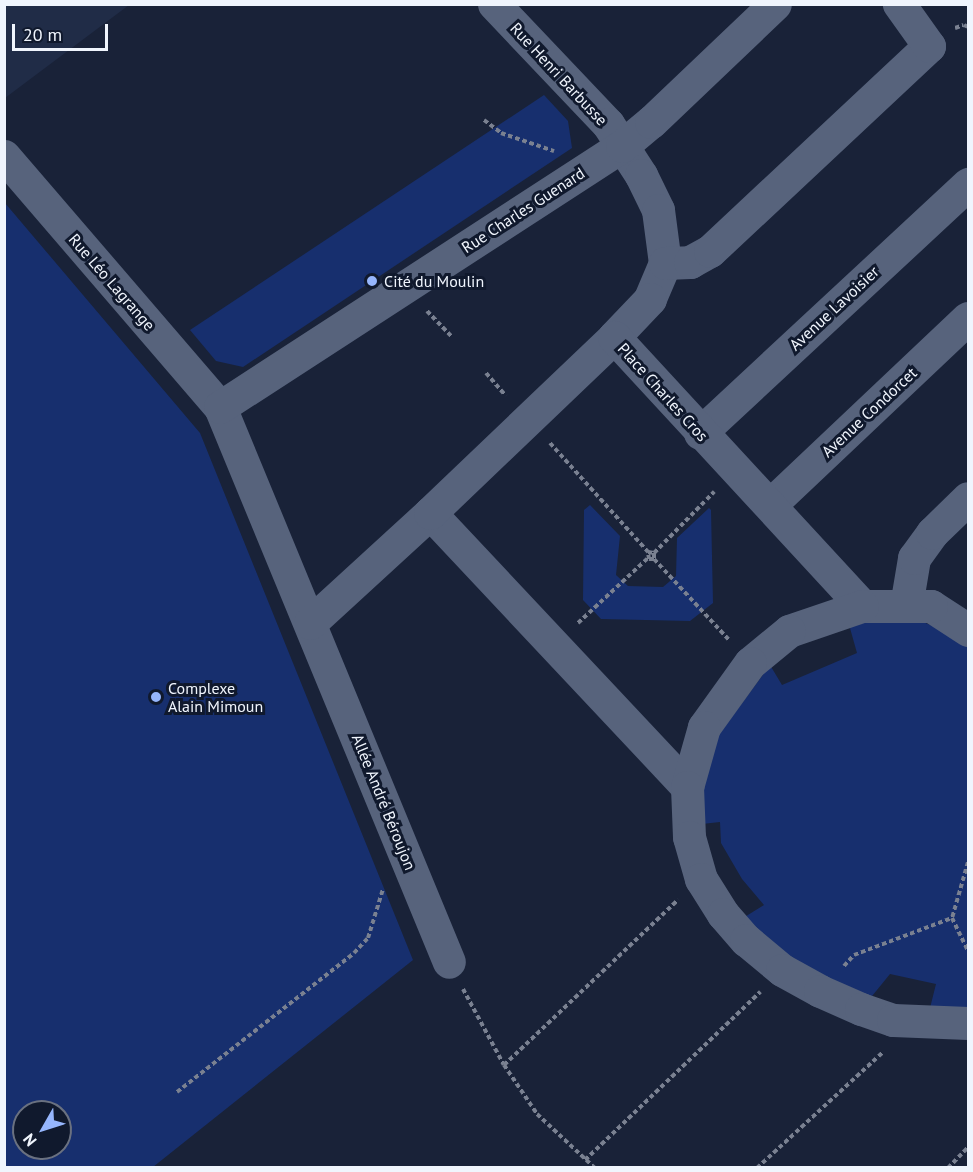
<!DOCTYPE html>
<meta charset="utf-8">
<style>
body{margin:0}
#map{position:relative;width:973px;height:1172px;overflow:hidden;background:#192238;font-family:"PT Sans",sans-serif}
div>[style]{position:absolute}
.built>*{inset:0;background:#202c47}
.green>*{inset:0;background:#172f6e}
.path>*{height:4px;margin-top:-2px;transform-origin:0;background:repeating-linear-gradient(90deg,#7a8191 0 4.5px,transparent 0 7.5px)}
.minor>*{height:33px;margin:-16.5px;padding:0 16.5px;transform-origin:16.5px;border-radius:16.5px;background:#57637c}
.dots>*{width:16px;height:16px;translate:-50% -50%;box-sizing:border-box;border:3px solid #10192d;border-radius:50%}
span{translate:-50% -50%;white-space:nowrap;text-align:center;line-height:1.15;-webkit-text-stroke:6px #10192d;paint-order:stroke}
.street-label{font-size:16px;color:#f0f5fd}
.poi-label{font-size:16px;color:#f0f5fd}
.left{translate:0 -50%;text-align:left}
.frame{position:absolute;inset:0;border:6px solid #f0f5fd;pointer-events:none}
.north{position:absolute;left:12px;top:1100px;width:60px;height:60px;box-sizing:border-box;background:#10192d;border:2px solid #6a7180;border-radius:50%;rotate:231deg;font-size:16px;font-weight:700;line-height:24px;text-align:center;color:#f0f5fd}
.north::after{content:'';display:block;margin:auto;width:21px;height:27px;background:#96b6fd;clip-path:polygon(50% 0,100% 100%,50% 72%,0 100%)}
.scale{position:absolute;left:12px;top:24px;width:96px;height:27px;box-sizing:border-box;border:3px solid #f0f5fd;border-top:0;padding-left:8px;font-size:18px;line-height:21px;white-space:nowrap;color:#f0f5fd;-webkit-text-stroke:4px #10192d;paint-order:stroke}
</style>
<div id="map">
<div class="built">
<i style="clip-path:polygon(5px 4px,129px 4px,129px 5px,5px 98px)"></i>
</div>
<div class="green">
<i style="clip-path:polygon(544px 95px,568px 121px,572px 148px,243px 367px,216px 361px,190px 330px)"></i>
<i style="clip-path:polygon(evenodd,5px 203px,200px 433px,413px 960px,153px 1167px,5px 1167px,5px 203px,24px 1112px,60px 1112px,60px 1148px,24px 1148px,24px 1112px)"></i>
<i style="clip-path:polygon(590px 505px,620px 536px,616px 575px,628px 586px,663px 587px,676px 576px,677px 538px,709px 508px,711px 510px,713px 603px,690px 621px,601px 619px,583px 600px,584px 510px)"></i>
<i style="clip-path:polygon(916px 619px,947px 632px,968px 646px,968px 1015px,929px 1012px,936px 984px,890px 974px,868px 1001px,812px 979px,743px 918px,764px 905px,742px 879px,721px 843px,720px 822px,702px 824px,699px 801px,717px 737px,770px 665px,782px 685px,857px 653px,848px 621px)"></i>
</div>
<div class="path">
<i style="left:955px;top:28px;width:9px;rotate:-18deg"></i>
<i style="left:964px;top:25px;width:4px;rotate:27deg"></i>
<i style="left:484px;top:120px;width:21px;rotate:37deg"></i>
<i style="left:501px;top:133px;width:56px;rotate:18.8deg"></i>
<i style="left:427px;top:311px;width:37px;rotate:46deg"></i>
<i style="left:486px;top:373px;width:30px;rotate:49deg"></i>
<i style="left:550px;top:443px;width:147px;rotate:48deg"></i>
<i style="left:648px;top:552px;width:6px;rotate:9deg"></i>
<i style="left:654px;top:553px;width:6px;rotate:90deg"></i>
<i style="left:654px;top:559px;width:5px;rotate:180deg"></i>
<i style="left:649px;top:559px;width:7px;rotate:-98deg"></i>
<i style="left:654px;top:553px;width:86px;rotate:-45.5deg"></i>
<i style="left:654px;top:559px;width:110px;rotate:47.2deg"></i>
<i style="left:578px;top:623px;width:96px;rotate:-42.9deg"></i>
<i style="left:968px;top:862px;width:58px;rotate:105.9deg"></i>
<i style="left:952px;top:918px;width:37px;rotate:64deg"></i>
<i style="left:844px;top:966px;width:15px;rotate:-48deg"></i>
<i style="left:854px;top:955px;width:105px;rotate:-20.7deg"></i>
<i style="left:463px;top:989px;width:86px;rotate:61.7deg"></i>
<i style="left:504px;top:1065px;width:59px;rotate:56deg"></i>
<i style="left:537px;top:1114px;width:79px;rotate:43deg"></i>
<i style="left:504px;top:1065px;width:240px;rotate:-43.5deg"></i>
<i style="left:177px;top:1092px;width:225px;rotate:-38.1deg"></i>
<i style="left:354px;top:953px;width:21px;rotate:-47deg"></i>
<i style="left:368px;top:938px;width:51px;rotate:-73deg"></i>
<i style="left:585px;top:1160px;width:243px;rotate:-43.8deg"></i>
<i style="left:757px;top:1168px;width:171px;rotate:-42.6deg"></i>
<i style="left:948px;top:1168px;width:29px;rotate:-46deg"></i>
</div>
<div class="minor">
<i style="left:494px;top:4px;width:166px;rotate:46.5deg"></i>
<i style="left:608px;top:124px;width:61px;rotate:57.1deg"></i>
<i style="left:641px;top:175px;width:39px;rotate:64deg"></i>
<i style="left:658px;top:210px;width:53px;rotate:82.5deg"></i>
<i style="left:665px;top:263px;width:39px;rotate:113deg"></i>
<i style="left:650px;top:299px;width:52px;rotate:133.5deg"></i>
<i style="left:4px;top:156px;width:331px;rotate:49.3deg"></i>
<i style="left:220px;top:407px;width:600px;rotate:67.58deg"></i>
<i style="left:665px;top:263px;width:25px;rotate:-2deg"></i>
<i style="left:690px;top:262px;width:23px;rotate:-29deg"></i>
<i style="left:710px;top:251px;width:300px;rotate:-43.1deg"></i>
<i style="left:929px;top:46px;width:52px;rotate:-125.5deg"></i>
<i style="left:220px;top:407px;width:479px;rotate:-33deg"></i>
<i style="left:622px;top:146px;width:38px;rotate:-40deg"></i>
<i style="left:651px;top:122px;width:171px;rotate:-43.6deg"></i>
<i style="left:700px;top:433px;width:366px;rotate:-42.9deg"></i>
<i style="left:770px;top:505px;width:272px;rotate:-43.4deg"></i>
<i style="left:430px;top:513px;width:376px;rotate:46.8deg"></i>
<i style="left:906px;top:606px;width:49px;rotate:-80.5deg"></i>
<i style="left:914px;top:558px;width:31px;rotate:-54deg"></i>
<i style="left:932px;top:533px;width:50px;rotate:-44.2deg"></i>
<i style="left:310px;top:623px;width:163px;rotate:-42.5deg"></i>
<i style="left:430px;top:513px;width:255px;rotate:-43.7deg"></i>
<i style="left:614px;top:337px;width:366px;rotate:47.3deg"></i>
<i style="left:968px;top:630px;width:44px;rotate:-147deg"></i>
<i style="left:931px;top:606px;width:69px;rotate:180deg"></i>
<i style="left:862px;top:606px;width:77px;rotate:161.1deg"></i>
<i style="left:789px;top:631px;width:50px;rotate:140.6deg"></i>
<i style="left:750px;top:663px;width:79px;rotate:125.7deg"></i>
<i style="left:704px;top:727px;width:62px;rotate:105.8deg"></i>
<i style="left:687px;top:787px;width:50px;rotate:87.7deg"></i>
<i style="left:689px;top:837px;width:44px;rotate:74.1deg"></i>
<i style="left:701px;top:879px;width:41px;rotate:57.8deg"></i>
<i style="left:723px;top:914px;width:35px;rotate:49deg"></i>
<i style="left:746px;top:940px;width:47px;rotate:39.8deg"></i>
<i style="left:782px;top:970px;width:43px;rotate:28.9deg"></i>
<i style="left:820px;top:991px;width:45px;rotate:23.7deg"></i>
<i style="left:861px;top:1009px;width:34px;rotate:19deg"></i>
<i style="left:893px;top:1020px;width:75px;rotate:2.3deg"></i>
</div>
<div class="dots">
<i style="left:372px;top:281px;background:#96b6fd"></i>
<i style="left:156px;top:697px;background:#96b6fd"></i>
</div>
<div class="street-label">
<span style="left:559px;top:74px;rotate:47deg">Rue Henri Barbusse</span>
<span style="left:523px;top:210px;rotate:-33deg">Rue Charles Guenard</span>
<span style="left:112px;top:282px;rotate:49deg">Rue Léo Lagrange</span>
<span style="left:834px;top:308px;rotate:-43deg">Avenue Lavoisier</span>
<span style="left:663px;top:392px;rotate:48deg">Place Charles Cros</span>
<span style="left:869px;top:412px;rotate:-43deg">Avenue Condorcet</span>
<span style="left:384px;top:802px;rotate:68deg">Allée André Béroujon</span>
</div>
<div class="poi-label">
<span class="left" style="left:384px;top:281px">Cité du Moulin</span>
<span class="left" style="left:168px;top:697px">Complexe<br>Alain Mimoun</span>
</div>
<div class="frame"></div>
<div class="north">N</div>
<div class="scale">20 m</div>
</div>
